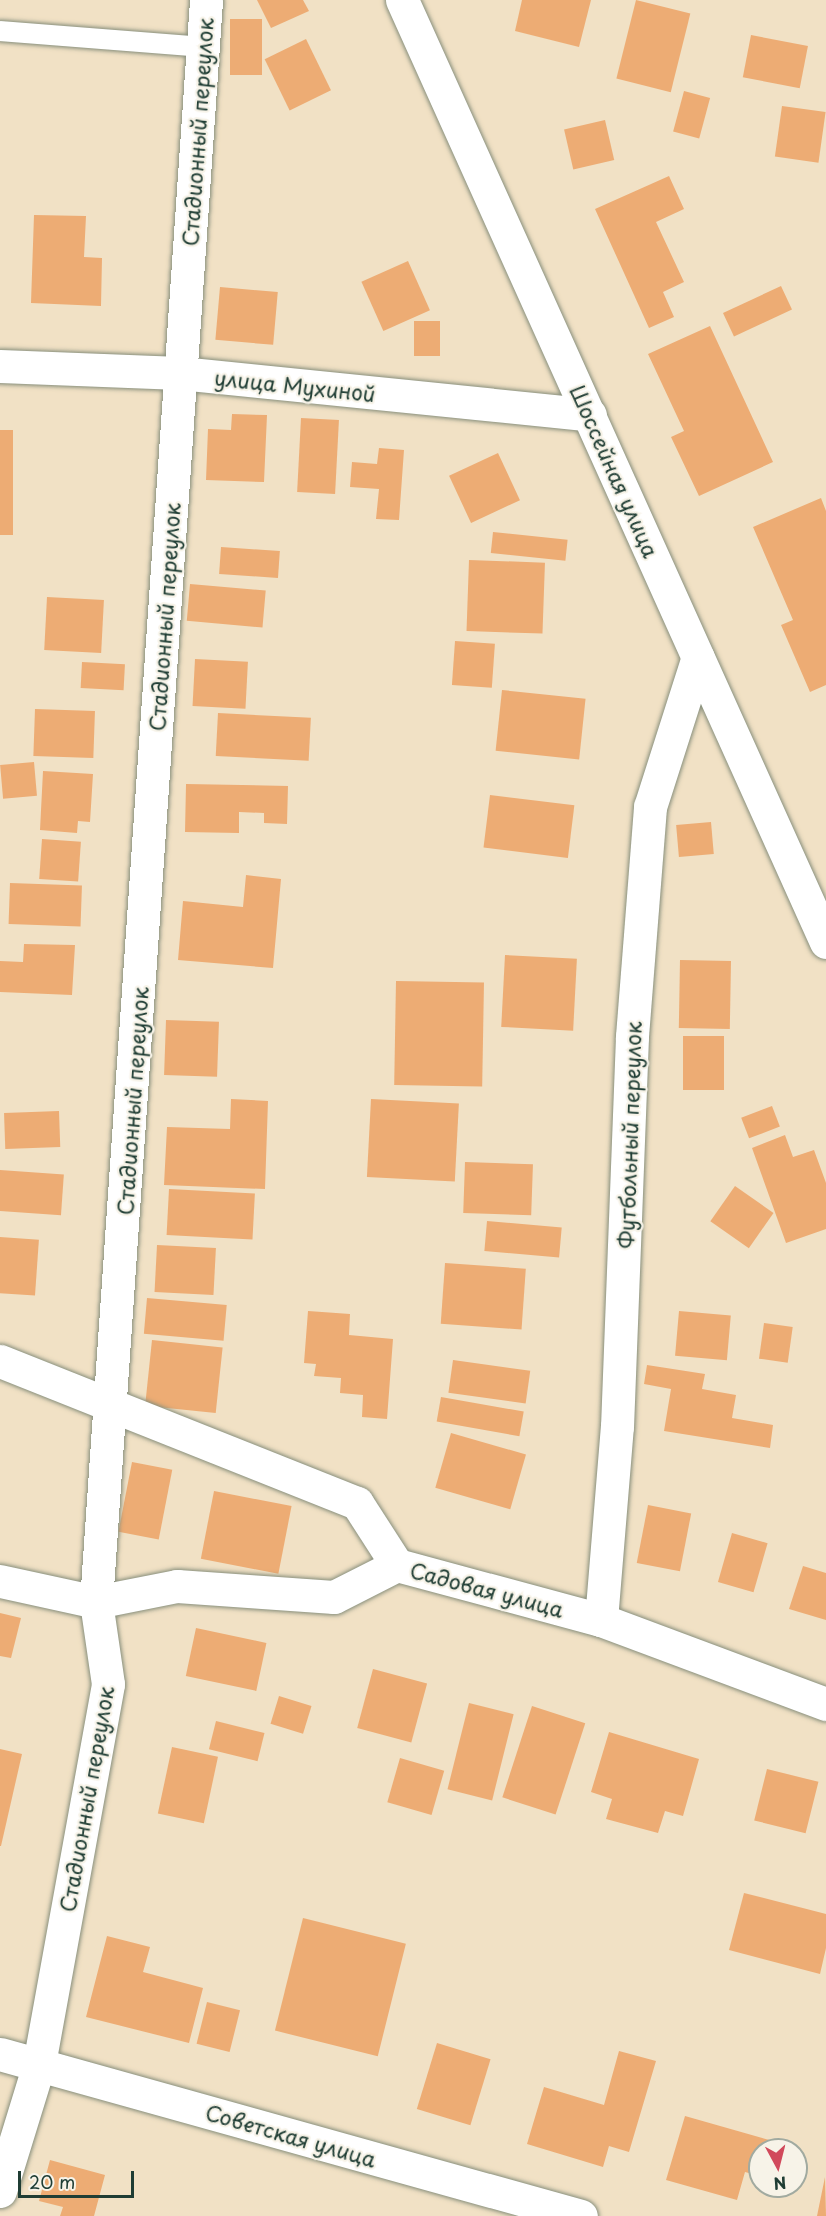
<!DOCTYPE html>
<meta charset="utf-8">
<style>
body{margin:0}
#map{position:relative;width:826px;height:2216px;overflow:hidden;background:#f1e1c5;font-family:"Playpen Sans",sans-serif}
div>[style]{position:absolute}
.building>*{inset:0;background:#edac74;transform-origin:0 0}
.roads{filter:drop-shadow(0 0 2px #888f7c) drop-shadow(0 0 2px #888f7c)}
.service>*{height:20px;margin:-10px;padding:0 10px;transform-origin:10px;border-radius:10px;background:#fff}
.minor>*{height:33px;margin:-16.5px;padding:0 16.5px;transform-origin:16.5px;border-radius:16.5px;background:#fff}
.tertiary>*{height:33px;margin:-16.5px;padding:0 16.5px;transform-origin:16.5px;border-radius:16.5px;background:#fff}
span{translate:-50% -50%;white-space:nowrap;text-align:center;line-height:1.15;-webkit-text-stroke:4.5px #f7f3e8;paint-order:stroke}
.street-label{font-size:21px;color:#1f3d34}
.north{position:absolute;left:748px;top:2138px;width:60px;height:60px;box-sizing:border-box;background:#f7f3e8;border:2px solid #a1aaa0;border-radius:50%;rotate:173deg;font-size:16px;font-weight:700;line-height:24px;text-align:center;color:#1f3d34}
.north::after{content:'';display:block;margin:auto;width:21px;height:27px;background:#d1495b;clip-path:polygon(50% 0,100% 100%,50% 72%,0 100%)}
.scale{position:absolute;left:18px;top:2171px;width:116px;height:27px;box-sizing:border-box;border:3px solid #1f3d34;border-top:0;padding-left:8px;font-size:18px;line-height:21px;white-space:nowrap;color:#1f3d34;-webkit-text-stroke:4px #f7f3e8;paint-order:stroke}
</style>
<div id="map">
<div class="building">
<i style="clip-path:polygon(257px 0,303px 0,309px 11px,271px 28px)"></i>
<i style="clip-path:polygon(522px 0,591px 0,579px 47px,515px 31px)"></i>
<i style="left:636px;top:0;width:56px;height:81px;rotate:14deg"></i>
<i style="left:230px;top:19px;width:32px;height:56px"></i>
<i style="left:751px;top:35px;width:58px;height:43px;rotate:11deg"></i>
<i style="left:306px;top:39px;width:57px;height:46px;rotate:64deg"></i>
<i style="left:684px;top:91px;width:27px;height:42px;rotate:15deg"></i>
<i style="left:782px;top:106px;width:44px;height:51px;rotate:8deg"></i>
<i style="left:605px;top:120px;width:41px;height:42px;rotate:77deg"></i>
<i style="clip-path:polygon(669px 176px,684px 209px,656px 222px,684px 282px,663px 292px,674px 317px,649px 328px,595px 209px)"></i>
<i style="clip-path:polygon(34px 215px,86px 216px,84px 257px,102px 258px,101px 306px,31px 303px)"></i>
<i style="left:408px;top:261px;width:54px;height:51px;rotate:66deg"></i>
<i style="left:781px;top:286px;width:26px;height:64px;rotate:65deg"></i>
<i style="left:220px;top:287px;width:58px;height:53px;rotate:5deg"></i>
<i style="left:414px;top:321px;width:26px;height:35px"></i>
<i style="clip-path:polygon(710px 326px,773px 462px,699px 496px,671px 437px,684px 431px,648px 354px)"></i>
<i style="clip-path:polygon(232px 414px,267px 415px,264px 482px,206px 480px,208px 429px,231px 430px)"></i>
<i style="left:301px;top:418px;width:38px;height:74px;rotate:3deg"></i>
<i style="left:0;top:430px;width:13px;height:105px"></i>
<i style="clip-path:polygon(379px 448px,404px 450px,399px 520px,376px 519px,379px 489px,350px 487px,352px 462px,377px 464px)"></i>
<i style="left:498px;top:453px;width:52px;height:54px;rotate:65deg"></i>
<i style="clip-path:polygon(821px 498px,826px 511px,826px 685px,810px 692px,781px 625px,793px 620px,753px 527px)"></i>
<i style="left:493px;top:532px;width:75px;height:21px;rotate:6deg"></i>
<i style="left:221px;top:547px;width:59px;height:27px;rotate:4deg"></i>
<i style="left:469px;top:560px;width:76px;height:71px;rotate:2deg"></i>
<i style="left:190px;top:584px;width:76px;height:37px;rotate:5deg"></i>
<i style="left:47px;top:597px;width:57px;height:53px;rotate:3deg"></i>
<i style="left:455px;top:641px;width:40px;height:44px;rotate:4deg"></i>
<i style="left:195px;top:659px;width:53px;height:47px;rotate:3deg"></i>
<i style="left:82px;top:662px;width:43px;height:26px;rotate:3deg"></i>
<i style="left:502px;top:690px;width:84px;height:61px;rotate:6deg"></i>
<i style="left:35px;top:709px;width:60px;height:47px;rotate:2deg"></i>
<i style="left:218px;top:713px;width:93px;height:43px;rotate:3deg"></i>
<i style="left:34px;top:762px;width:34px;height:34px;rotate:85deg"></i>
<i style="clip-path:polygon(43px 771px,93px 774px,90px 822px,78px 821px,77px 833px,40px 830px)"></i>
<i style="clip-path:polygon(186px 784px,288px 786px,287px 824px,264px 823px,264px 813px,239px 812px,239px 833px,185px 832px)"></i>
<i style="left:490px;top:795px;width:85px;height:53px;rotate:7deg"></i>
<i style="left:711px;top:822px;width:32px;height:35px;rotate:85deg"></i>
<i style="left:42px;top:839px;width:39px;height:40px;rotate:4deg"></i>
<i style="clip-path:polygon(246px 875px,281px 879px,273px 968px,178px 960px,183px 901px,243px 907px)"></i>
<i style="left:10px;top:883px;width:72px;height:41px;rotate:2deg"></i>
<i style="clip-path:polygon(24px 944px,75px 945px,72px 995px,0 992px,0 961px,23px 962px)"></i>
<i style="left:505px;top:955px;width:72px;height:72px;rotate:3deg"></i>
<i style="left:680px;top:960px;width:51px;height:68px;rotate:1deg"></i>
<i style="left:396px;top:981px;width:88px;height:104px;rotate:1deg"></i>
<i style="left:166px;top:1020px;width:53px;height:55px;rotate:2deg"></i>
<i style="left:683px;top:1036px;width:41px;height:54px"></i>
<i style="clip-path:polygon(231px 1099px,268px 1101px,265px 1189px,164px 1185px,167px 1127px,230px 1129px)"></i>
<i style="left:371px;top:1099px;width:88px;height:78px;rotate:3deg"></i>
<i style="left:772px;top:1106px;width:22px;height:33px;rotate:69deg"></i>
<i style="left:59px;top:1111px;width:36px;height:55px;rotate:88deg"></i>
<i style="clip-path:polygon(785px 1135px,793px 1157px,814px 1150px,826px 1183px,826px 1229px,786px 1243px,752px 1148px)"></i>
<i style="left:465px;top:1162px;width:68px;height:51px;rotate:2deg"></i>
<i style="left:0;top:1170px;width:64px;height:41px;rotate:4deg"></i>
<i style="left:735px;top:1186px;width:47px;height:43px;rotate:35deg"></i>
<i style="left:169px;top:1189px;width:86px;height:46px;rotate:3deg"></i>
<i style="left:487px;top:1221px;width:75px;height:30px;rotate:5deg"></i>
<i style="left:0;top:1237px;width:39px;height:56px;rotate:4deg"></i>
<i style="left:157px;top:1245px;width:59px;height:47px;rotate:3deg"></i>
<i style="left:445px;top:1263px;width:81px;height:61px;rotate:4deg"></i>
<i style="left:147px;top:1298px;width:80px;height:36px;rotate:5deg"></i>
<i style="clip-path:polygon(308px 1311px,350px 1314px,349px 1335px,393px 1339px,387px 1419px,362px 1417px,363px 1395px,340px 1393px,341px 1378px,314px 1376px,316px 1364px,304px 1363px)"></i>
<i style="left:679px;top:1311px;width:52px;height:45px;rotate:5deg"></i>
<i style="left:764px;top:1323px;width:29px;height:36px;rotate:8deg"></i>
<i style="left:152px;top:1340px;width:71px;height:66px;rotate:6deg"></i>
<i style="left:453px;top:1360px;width:78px;height:33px;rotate:8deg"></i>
<i style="clip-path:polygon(647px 1365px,705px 1374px,702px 1389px,736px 1395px,732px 1418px,773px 1425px,770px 1448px,664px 1431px,671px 1389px,644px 1384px)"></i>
<i style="left:441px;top:1397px;width:84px;height:25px;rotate:10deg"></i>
<i style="left:451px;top:1433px;width:78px;height:57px;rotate:16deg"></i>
<i style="left:132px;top:1462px;width:41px;height:71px;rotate:11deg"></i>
<i style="left:214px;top:1491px;width:79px;height:69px;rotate:11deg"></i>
<i style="left:648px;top:1505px;width:44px;height:59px;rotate:11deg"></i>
<i style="left:732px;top:1533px;width:37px;height:51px;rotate:16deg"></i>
<i style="clip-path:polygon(803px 1566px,826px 1573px,826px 1620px,789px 1609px)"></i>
<i style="clip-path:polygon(0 1613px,21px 1618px,11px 1658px,0 1656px)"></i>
<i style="left:196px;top:1628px;width:72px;height:49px;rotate:12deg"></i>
<i style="left:373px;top:1669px;width:56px;height:61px;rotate:15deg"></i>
<i style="left:279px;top:1696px;width:34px;height:29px;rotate:17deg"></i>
<i style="left:469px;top:1703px;width:46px;height:89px;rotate:14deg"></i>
<i style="left:532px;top:1706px;width:56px;height:96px;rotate:18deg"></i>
<i style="left:216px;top:1721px;width:50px;height:29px;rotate:14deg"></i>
<i style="clip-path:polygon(609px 1732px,699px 1759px,683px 1816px,665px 1811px,658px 1833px,606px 1819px,612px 1799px,591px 1792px)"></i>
<i style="left:172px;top:1747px;width:47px;height:68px;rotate:12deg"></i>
<i style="clip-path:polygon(0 1749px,22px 1754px,1px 1846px,0 1846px)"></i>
<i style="left:400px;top:1758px;width:46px;height:46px;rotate:16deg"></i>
<i style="left:767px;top:1769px;width:53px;height:53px;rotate:14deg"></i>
<i style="clip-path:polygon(744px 1893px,826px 1914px,826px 1948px,820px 1974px,729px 1950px)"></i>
<i style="left:303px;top:1918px;width:106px;height:116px;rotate:14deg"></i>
<i style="clip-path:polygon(107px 1936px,150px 1947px,143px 1972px,203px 1988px,189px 2043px,86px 2017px)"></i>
<i style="left:207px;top:2002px;width:34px;height:43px;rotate:14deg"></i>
<i style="left:437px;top:2043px;width:56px;height:69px;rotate:17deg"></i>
<i style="clip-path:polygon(619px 2051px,656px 2061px,629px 2152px,609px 2146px,603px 2167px,527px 2144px,544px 2087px,604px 2105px)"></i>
<i style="clip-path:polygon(685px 2116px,787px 2145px,786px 2150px,760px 2150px,760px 2176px,745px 2172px,737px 2200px,666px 2180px)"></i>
<i style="clip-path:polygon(50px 2160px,105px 2175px,94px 2216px,60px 2216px,63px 2207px,39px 2201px)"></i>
<i style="clip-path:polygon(825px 2177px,826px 2216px,817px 2216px)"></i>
</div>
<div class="roads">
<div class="service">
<i style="left:0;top:31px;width:204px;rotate:4.5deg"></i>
</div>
<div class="minor">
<i style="left:0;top:366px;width:180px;rotate:2.2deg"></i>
<i style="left:180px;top:373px;width:412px;rotate:5.8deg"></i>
<i style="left:0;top:1361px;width:384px;rotate:21.7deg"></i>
<i style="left:357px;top:1503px;width:74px;rotate:57.2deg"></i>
<i style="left:0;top:1581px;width:98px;rotate:12.3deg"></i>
<i style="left:96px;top:1602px;width:83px;rotate:-11.2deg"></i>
<i style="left:177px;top:1586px;width:157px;rotate:4deg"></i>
<i style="left:334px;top:1597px;width:71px;rotate:-26.9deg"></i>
<i style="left:397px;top:1565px;width:211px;rotate:15.1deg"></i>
<i style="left:601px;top:1620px;width:240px;rotate:20.5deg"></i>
<i style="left:601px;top:1620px;width:194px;rotate:-85.3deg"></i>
<i style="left:617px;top:1427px;width:391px;rotate:-87.8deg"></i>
<i style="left:632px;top:1036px;width:230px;rotate:-85.5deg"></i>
<i style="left:650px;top:807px;width:157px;rotate:-72.3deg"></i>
<i style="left:0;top:2054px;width:603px;rotate:15.58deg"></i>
<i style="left:0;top:2191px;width:133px;rotate:-72.9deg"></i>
<i style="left:39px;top:2064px;width:386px;rotate:-79.7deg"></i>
<i style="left:108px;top:1684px;width:83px;rotate:-98.3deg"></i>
<i style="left:96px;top:1602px;width:1606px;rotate:-86.07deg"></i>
</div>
<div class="tertiary">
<i style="left:402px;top:0;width:1033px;rotate:65.77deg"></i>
</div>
</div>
<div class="street-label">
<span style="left:197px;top:132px;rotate:-86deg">Стадионный переулок</span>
<span style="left:295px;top:385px;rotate:6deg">улица Мухиной</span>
<span style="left:615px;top:471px;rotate:66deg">Шоссейная улица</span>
<span style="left:164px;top:617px;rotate:-86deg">Стадионный переулок</span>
<span style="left:132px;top:1101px;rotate:-86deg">Стадионный переулок</span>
<span style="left:629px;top:1135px;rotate:-88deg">Футбольный переулок</span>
<span style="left:487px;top:1589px;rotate:15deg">Садовая улица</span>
<span style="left:86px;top:1799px;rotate:-80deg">Стадионный переулок</span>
<span style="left:291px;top:2135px;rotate:16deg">Советская улица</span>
</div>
<div class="north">N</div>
<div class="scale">20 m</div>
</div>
